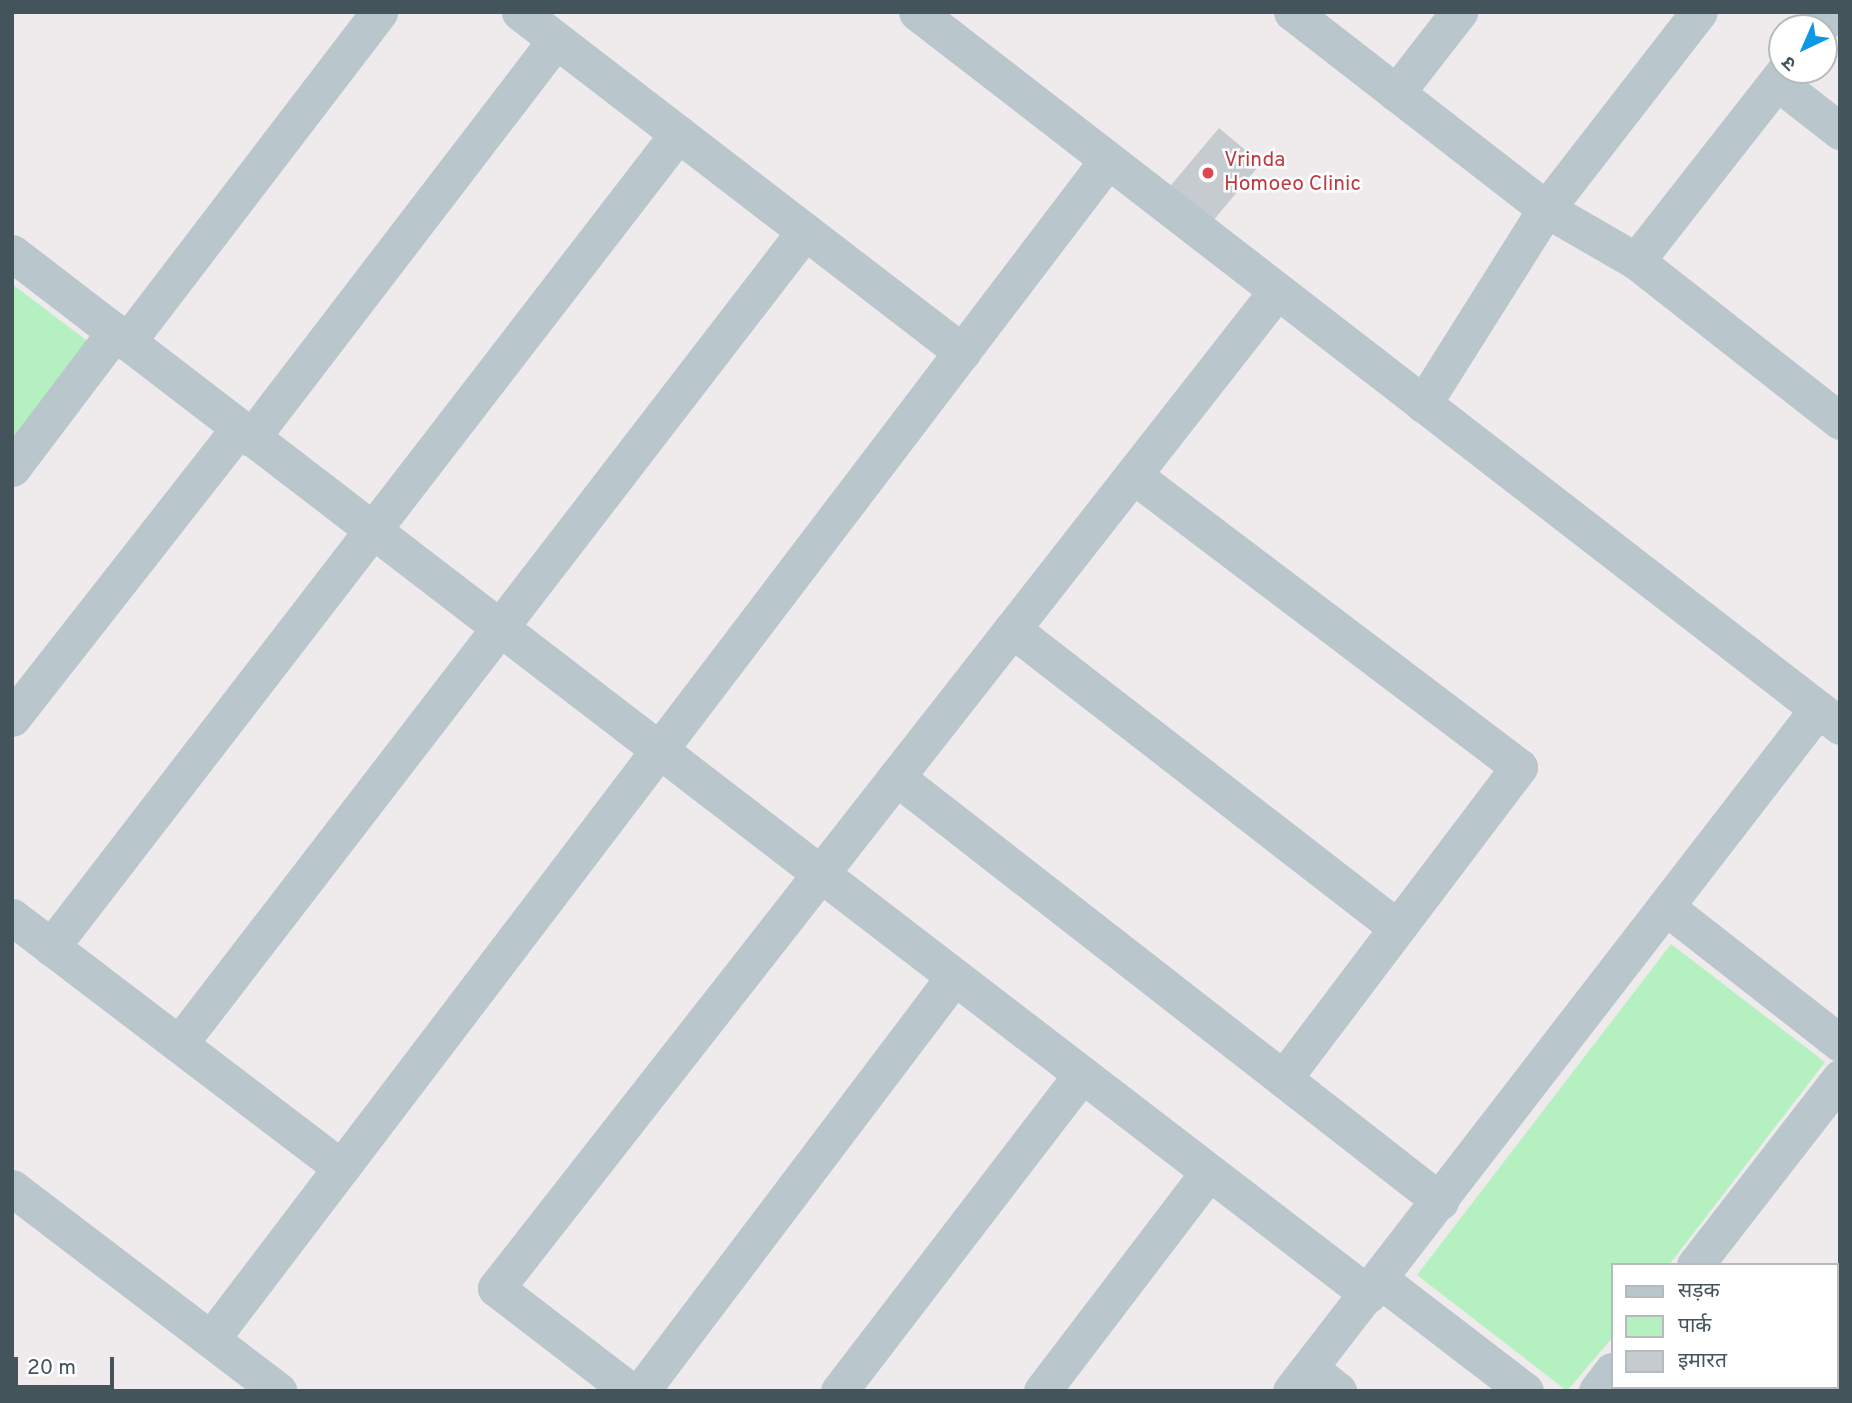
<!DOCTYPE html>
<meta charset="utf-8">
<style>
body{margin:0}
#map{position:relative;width:1852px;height:1403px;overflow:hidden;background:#efebec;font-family:Overpass,"Noto Sans Devanagari",sans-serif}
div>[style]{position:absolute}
.green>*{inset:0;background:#b5f1c0}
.building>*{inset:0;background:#c5cbcf;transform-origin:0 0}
.minor>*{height:37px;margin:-18.5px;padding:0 18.5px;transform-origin:18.5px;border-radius:18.5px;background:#b9c7cd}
.dots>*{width:19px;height:19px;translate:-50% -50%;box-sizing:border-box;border:4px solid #fff;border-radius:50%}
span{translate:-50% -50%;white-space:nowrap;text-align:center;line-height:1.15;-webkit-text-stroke:5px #fff;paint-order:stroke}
.health-label{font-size:21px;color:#be3a42}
.left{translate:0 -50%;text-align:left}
.frame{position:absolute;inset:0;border:14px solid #43545a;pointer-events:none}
.legend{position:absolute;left:1611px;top:1263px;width:228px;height:126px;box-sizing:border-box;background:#fff;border:2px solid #b4bbbd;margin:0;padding:9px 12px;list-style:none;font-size:21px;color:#43545a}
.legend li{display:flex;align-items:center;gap:14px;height:35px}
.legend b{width:35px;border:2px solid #b4bbbd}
.north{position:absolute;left:1768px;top:14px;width:70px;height:70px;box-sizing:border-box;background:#fff;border:2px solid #b4bbbd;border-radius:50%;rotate:224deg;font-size:19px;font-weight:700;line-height:28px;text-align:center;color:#43545a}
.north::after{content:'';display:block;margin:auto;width:24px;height:32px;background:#0d98e7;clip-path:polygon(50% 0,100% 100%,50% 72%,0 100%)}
.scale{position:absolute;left:14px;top:1357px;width:100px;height:32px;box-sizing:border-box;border:4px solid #43545a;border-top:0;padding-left:9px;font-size:21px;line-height:24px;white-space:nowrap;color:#43545a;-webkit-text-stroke:5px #fff;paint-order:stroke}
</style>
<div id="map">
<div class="green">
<i style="clip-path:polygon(12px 284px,90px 343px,12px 445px)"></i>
<i style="clip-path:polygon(1671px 944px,1825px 1062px,1669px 1265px,1612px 1265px,1612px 1338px,1567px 1391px,1417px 1275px)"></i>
</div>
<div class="building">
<i style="left:1219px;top:128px;width:55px;height:80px;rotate:40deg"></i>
</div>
<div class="minor">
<i style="left:520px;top:12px;width:558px;rotate:37.57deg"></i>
<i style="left:917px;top:12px;width:1167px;rotate:37.72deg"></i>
<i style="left:1292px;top:12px;width:321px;rotate:37.8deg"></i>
<i style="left:1546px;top:209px;width:104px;rotate:30deg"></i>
<i style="left:1636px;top:261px;width:259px;rotate:38.1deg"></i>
<i style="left:1819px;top:28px;width:20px;rotate:-53deg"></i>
<i style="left:1777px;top:82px;width:80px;rotate:37.9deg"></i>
<i style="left:1396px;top:93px;width:103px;rotate:-52.1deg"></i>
<i style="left:12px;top:253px;width:1710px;rotate:37.51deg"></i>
<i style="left:1636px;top:261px;width:243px;rotate:-51.9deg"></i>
<i style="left:127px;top:342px;width:415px;rotate:-52.6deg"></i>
<i style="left:1423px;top:404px;width:231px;rotate:-57.8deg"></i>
<i style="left:1546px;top:209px;width:249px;rotate:-52.2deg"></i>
<i style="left:251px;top:438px;width:501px;rotate:-52.54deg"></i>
<i style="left:12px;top:468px;width:171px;rotate:-52.9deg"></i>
<i style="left:1133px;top:475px;width:484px;rotate:37.1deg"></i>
<i style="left:1519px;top:767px;width:391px;rotate:127.1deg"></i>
<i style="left:1012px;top:629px;width:487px;rotate:37.8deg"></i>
<i style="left:12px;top:718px;width:368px;rotate:-51.9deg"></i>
<i style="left:896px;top:777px;width:690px;rotate:37.93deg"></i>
<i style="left:1666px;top:907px;width:221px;rotate:38deg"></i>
<i style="left:12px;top:917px;width:414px;rotate:37.3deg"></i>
<i style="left:51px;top:947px;width:1027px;rotate:-52.36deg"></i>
<i style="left:179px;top:1044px;width:1026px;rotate:-52.4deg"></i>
<i style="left:12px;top:1188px;width:335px;rotate:37.3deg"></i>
<i style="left:1695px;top:1265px;width:237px;rotate:-52.2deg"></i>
<i style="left:1379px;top:1279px;width:184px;rotate:37.5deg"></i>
<i style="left:211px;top:1339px;width:1481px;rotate:-52.74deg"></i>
<i style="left:1309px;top:1368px;width:37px;rotate:38deg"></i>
<i style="left:630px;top:1391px;width:169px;rotate:-142.5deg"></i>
<i style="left:496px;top:1288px;width:1266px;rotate:-51.93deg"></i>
<i style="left:641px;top:1391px;width:519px;rotate:-52.91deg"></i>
<i style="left:839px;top:1391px;width:399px;rotate:-52.5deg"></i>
<i style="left:1042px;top:1391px;width:275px;rotate:-52.7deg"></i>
<i style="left:1291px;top:1391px;width:862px;rotate:-52.31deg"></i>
<i style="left:1597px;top:1391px;width:25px;rotate:-53deg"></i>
</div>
<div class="dots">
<i style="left:1208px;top:173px;background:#e0444e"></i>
</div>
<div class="health-label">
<span class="left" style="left:1224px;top:173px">Vrinda<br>Homoeo Clinic</span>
</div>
<div class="frame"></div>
<ul class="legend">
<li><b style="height:9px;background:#b9c7cd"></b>सड़क</li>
<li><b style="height:19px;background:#b5f1c0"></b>पार्क</li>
<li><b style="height:19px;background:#c5cbcf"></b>इमारत</li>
</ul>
<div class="north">उ</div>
<div class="scale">20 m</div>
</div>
